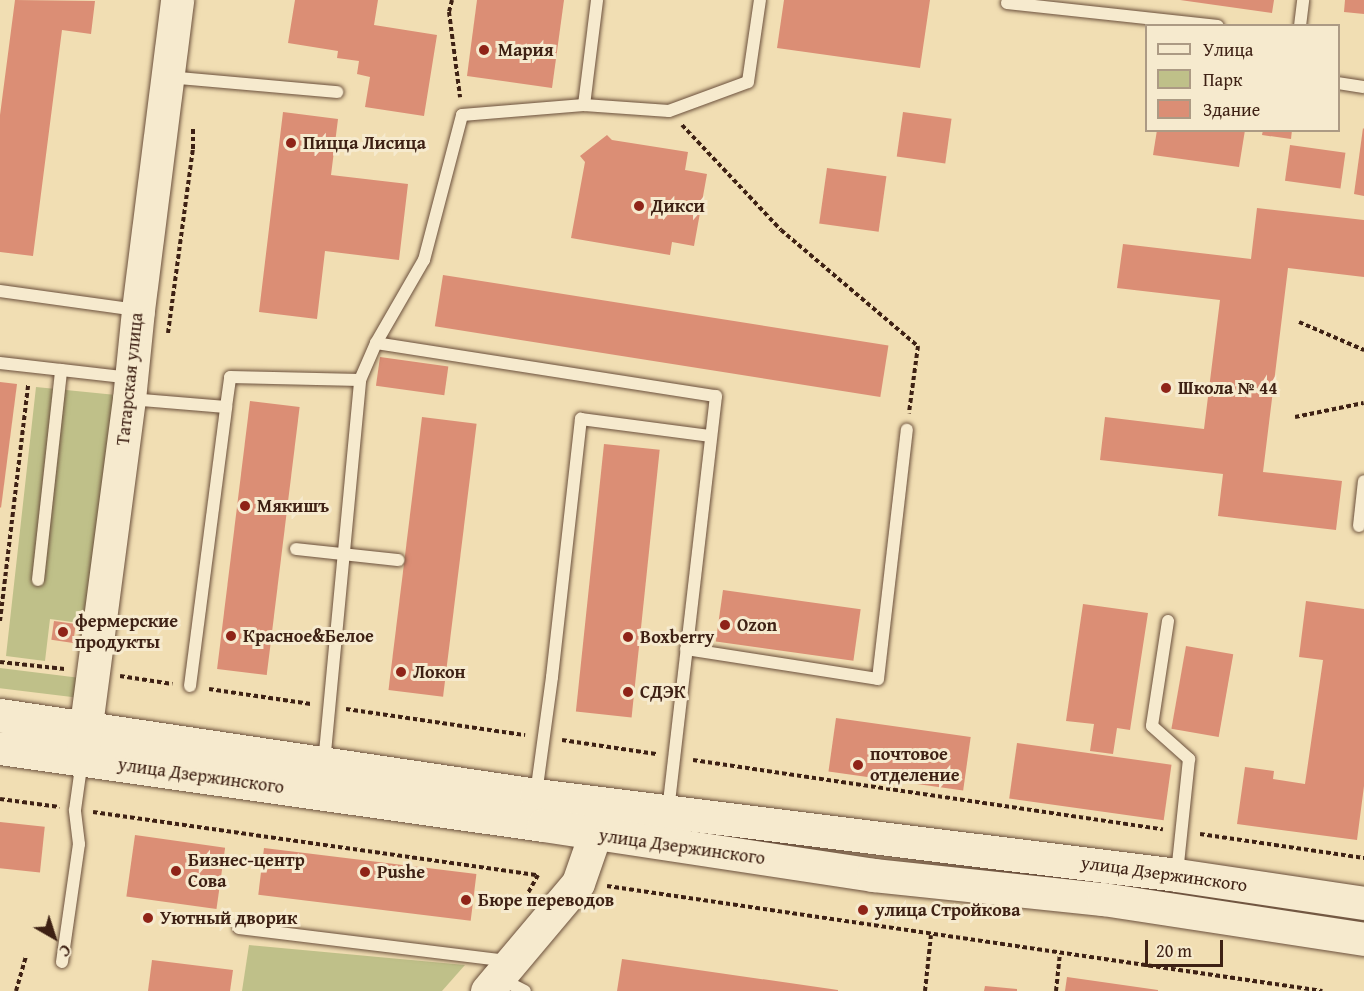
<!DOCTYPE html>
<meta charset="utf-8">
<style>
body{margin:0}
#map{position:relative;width:1364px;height:991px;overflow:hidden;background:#f1deb3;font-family:"Gentium Book Plus",serif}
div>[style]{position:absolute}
.green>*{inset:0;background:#bfc089;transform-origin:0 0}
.building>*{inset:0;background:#db8e75;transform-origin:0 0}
.path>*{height:4px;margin-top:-2px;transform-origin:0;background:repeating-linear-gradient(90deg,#3e2114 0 4.5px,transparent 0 7.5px)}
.roads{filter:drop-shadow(0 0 2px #6b503c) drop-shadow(0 0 2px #6b503c)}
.lane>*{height:12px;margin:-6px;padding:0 6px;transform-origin:6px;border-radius:6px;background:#f6eace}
.secondary>*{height:33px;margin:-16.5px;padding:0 16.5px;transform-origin:16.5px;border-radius:16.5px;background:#f6eace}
.dots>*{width:16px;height:16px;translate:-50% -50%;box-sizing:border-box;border:3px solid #f6eace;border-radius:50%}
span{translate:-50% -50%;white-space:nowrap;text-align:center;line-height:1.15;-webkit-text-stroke:6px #f6eace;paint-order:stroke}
.poi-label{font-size:18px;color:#3e2114;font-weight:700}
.left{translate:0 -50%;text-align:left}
.street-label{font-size:18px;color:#3e2114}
.legend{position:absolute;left:1145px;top:24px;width:195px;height:108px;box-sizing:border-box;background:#f6eace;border:2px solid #ac9a84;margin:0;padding:8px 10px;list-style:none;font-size:18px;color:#3e2114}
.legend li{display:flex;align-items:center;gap:12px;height:30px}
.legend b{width:30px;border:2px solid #ac9a84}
.north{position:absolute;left:24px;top:907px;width:60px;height:60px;-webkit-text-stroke:4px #f6eace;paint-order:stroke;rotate:141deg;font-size:16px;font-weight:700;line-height:24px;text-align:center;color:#3e2114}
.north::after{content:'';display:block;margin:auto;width:21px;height:27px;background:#3e2114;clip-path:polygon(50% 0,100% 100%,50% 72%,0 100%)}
.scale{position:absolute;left:1145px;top:940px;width:78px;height:27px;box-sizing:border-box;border:3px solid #3e2114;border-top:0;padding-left:8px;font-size:18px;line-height:21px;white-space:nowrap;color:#3e2114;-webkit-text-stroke:4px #f6eace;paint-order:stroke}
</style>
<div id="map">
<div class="green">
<i style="clip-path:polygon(36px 387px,116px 395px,87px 624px,50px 619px,45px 661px,6px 656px)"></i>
<i style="left:0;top:668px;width:79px;height:20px;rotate:7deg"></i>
<i style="clip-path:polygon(249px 945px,465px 965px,442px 991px,242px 991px)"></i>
</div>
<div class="building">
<i style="clip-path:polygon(15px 0,95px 1px,91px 34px,62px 30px,33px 256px,0 252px,0 115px)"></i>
<i style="clip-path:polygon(295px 0,378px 0,374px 25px,437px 35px,424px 116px,365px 107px,370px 77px,357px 74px,359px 61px,337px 58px,338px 51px,288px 43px)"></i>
<i style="clip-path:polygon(477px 0,564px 0,552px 88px,467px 76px)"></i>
<i style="clip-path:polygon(784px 0,930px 0,920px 68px,777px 48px)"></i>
<i style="clip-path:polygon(1180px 0,1274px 0,1272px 13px)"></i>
<i style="clip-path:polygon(1345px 0,1364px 0,1364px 14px,1344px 12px)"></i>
<i style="clip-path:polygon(283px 112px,338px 119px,331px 175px,408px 184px,399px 260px,325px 251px,317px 319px,259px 312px)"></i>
<i style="left:903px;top:112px;width:49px;height:45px;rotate:8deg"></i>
<i style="clip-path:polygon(1363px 128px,1364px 129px,1364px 196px,1354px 194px)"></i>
<i style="clip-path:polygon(1157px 130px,1245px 130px,1239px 167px,1153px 155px)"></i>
<i style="clip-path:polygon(1263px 130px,1292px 130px,1291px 139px,1262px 135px)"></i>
<i style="clip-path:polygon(607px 135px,612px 140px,688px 152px,685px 170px,707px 174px,694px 246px,672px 242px,670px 255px,571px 238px,585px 162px,580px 156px)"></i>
<i style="left:1290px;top:145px;width:56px;height:36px;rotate:8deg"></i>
<i style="left:827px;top:168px;width:60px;height:56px;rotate:8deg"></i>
<i style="clip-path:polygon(1257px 208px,1364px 220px,1364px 277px,1288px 268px,1263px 472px,1342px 481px,1336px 530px,1218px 516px,1223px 474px,1100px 460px,1105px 417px,1204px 429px,1220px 300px,1117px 288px,1123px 244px,1251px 259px)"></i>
<i style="left:443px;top:275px;width:451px;height:52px;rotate:9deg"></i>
<i style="left:380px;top:357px;width:69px;height:29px;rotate:8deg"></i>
<i style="clip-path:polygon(0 382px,17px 384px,1px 508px,0 507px)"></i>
<i style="left:250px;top:401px;width:50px;height:270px;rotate:7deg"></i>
<i style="left:422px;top:417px;width:55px;height:275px;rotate:7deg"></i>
<i style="left:604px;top:444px;width:56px;height:269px;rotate:6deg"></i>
<i style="left:723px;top:590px;width:139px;height:52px;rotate:8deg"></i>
<i style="clip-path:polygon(1306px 601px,1364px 609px,1364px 786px,1357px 840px,1237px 824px,1245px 767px,1274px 771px,1273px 779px,1305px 784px,1323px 660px,1299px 657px)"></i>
<i style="clip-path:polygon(1083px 604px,1148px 613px,1130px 730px,1117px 728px,1113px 754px,1090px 751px,1094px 724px,1066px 721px)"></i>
<i style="left:54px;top:621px;width:22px;height:19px;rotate:8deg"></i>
<i style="left:1186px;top:646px;width:48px;height:84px;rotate:10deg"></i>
<i style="left:836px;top:718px;width:136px;height:54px;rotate:8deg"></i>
<i style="left:1017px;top:743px;width:156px;height:56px;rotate:8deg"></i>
<i style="left:0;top:822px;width:45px;height:46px;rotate:6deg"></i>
<i style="left:135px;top:835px;width:91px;height:62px;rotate:8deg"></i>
<i style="left:264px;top:848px;width:214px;height:47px;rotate:7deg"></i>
<i style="clip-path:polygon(622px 959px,838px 990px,838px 991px,617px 991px)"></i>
<i style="clip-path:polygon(152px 960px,233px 970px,230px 991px,148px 991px)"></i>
<i style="clip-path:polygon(1067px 977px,1158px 990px,1158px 991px,1065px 991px)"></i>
<i style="clip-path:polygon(985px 986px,1017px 989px,1017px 991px,984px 991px)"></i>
</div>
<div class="path">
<i style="left:452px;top:0;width:12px;rotate:104deg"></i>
<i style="left:449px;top:12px;width:86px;rotate:82.6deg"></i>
<i style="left:682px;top:125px;width:144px;rotate:46.7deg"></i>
<i style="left:781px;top:230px;width:180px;rotate:40.3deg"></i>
<i style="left:918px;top:346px;width:68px;rotate:97.7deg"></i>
<i style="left:1299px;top:322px;width:71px;rotate:23.3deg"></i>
<i style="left:168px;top:333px;width:186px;rotate:-82.3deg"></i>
<i style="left:193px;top:149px;width:20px;rotate:-90deg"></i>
<i style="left:1295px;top:417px;width:70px;rotate:-11.5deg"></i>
<i style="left:0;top:621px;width:238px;rotate:-83.2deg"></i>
<i style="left:0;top:662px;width:65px;rotate:6.1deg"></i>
<i style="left:120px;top:676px;width:53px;rotate:8.7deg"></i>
<i style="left:209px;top:689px;width:103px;rotate:8.4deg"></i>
<i style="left:346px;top:709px;width:181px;rotate:8.3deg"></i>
<i style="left:562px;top:740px;width:95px;rotate:8.5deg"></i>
<i style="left:693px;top:760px;width:475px;rotate:8.4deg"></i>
<i style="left:0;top:799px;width:60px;rotate:7.7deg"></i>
<i style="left:93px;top:812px;width:449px;rotate:8.1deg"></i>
<i style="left:538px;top:875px;width:23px;rotate:119deg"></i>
<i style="left:1200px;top:834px;width:166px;rotate:8.3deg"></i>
<i style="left:607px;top:886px;width:723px;rotate:8.35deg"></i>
<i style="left:16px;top:991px;width:37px;rotate:-74deg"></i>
<i style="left:925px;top:991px;width:56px;rotate:-83.9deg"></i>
<i style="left:1056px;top:991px;width:37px;rotate:-84deg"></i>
</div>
<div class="roads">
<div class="lane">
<i style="left:1007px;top:3px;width:212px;rotate:6.2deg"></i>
<i style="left:1300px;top:26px;width:26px;rotate:-83deg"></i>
<i style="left:168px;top:77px;width:170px;rotate:5.1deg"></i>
<i style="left:1338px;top:83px;width:26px;rotate:9deg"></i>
<i style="left:584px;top:105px;width:106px;rotate:-82.9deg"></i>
<i style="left:0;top:291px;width:138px;rotate:7.9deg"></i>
<i style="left:376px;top:343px;width:344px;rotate:8.9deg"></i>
<i style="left:716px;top:396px;width:417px;rotate:96.6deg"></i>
<i style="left:0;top:363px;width:61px;rotate:6.5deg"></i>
<i style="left:130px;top:399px;width:96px;rotate:4.8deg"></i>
<i style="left:226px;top:407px;width:30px;rotate:-82deg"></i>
<i style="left:230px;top:377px;width:130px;rotate:1.3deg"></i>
<i style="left:1359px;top:526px;width:45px;rotate:-83.7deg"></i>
<i style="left:296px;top:549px;width:103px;rotate:6.2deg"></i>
<i style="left:38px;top:580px;width:211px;rotate:-83.7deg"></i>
<i style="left:61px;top:370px;width:70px;rotate:6.5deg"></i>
<i style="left:1168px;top:621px;width:106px;rotate:98.7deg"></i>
<i style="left:1152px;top:726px;width:50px;rotate:41.7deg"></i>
<i style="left:1189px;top:759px;width:116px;rotate:96deg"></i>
<i style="left:686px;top:649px;width:194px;rotate:8.9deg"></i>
<i style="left:878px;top:679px;width:251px;rotate:-83.4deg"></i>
<i style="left:190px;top:686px;width:281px;rotate:-82.6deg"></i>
<i style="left:324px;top:763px;width:385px;rotate:-84.6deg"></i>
<i style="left:360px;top:380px;width:40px;rotate:-66.6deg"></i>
<i style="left:376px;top:343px;width:96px;rotate:-60deg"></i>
<i style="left:424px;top:260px;width:150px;rotate:-75.3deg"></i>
<i style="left:462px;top:115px;width:122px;rotate:-4.7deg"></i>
<i style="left:584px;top:105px;width:85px;rotate:4deg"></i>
<i style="left:669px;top:111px;width:84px;rotate:-20.2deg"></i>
<i style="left:748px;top:82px;width:83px;rotate:-81.7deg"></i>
<i style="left:536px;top:794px;width:118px;rotate:-82.2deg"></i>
<i style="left:552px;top:677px;width:260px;rotate:-83.6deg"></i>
<i style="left:581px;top:419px;width:131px;rotate:7.5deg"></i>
<i style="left:239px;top:928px;width:272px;rotate:7deg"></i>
<i style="left:62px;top:962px;width:119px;rotate:-81.8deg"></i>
<i style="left:79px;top:844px;width:34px;rotate:-97deg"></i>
<i style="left:75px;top:810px;width:50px;rotate:-82deg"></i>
<i style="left:499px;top:978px;width:29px;rotate:27deg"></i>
</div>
<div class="secondary">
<i style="left:0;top:715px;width:542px;rotate:8.49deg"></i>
<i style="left:536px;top:795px;width:646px;rotate:7.11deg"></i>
<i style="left:1177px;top:875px;width:189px;rotate:8.5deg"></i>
<i style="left:0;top:748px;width:548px;rotate:8.07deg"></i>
<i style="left:543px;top:825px;width:334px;rotate:8.6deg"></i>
<i style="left:873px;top:875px;width:231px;rotate:6deg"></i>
<i style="left:1103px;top:899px;width:264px;rotate:8.7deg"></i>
<i style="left:83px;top:748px;width:352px;rotate:-82.5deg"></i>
<i style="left:129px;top:399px;width:89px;rotate:-84.2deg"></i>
<i style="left:138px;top:310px;width:312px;rotate:-82.8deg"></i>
<i style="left:487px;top:991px;width:141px;rotate:-49.9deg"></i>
<i style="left:578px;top:883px;width:73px;rotate:-70.8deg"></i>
</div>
</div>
<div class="dots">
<i style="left:484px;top:50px;background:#8f2418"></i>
<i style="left:291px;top:143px;background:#8f2418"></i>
<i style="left:639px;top:206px;background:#8f2418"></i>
<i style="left:1166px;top:388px;background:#8f2418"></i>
<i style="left:245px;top:506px;background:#8f2418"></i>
<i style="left:725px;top:625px;background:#8f2418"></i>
<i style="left:63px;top:632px;background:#8f2418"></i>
<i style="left:231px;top:636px;background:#8f2418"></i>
<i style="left:628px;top:637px;background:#8f2418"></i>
<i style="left:401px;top:672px;background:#8f2418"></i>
<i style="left:628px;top:692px;background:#8f2418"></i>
<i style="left:858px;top:765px;background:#8f2418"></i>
<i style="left:176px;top:871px;background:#8f2418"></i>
<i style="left:365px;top:872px;background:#8f2418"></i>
<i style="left:466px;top:900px;background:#8f2418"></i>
<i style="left:863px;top:910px;background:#8f2418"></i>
<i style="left:148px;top:918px;background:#8f2418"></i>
</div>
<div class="poi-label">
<span class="left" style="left:498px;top:50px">Мария</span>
<span class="left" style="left:303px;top:143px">Пицца Лисица</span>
<span class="left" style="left:651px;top:206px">Дикси</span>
<span class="left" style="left:1178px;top:388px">Школа № 44</span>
<span class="left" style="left:257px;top:506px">Мякишъ</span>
<span class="left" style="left:75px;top:632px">фермерские<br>продукты</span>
<span class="left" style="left:737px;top:625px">Ozon</span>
<span class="left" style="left:243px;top:636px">Красное&amp;Белое</span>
<span class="left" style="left:640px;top:637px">Boxberry</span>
<span class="left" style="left:413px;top:672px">Локон</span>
<span class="left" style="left:640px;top:692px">СДЭК</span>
<span class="left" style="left:870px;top:765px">почтовое<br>отделение</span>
<span class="left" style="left:188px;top:871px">Бизнес-центр<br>Сова</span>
<span class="left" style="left:377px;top:872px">Pushe</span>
<span class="left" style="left:478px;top:900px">Бюре переводов</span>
<span class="left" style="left:875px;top:910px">улица Стройкова</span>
<span class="left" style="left:160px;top:918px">Уютный дворик</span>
</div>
<div class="street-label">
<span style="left:130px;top:379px;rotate:-84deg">Татарская улица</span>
<span style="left:201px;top:776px;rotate:8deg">улица Дзержинского</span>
<span style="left:682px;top:847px;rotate:8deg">улица Дзержинского</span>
<span style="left:1164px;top:874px;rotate:8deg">улица Дзержинского</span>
</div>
<ul class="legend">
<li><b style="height:8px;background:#f6eace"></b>Улица</li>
<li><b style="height:16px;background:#bfc089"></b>Парк</li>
<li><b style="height:16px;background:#db8e75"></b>Здание</li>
</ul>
<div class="north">С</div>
<div class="scale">20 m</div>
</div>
